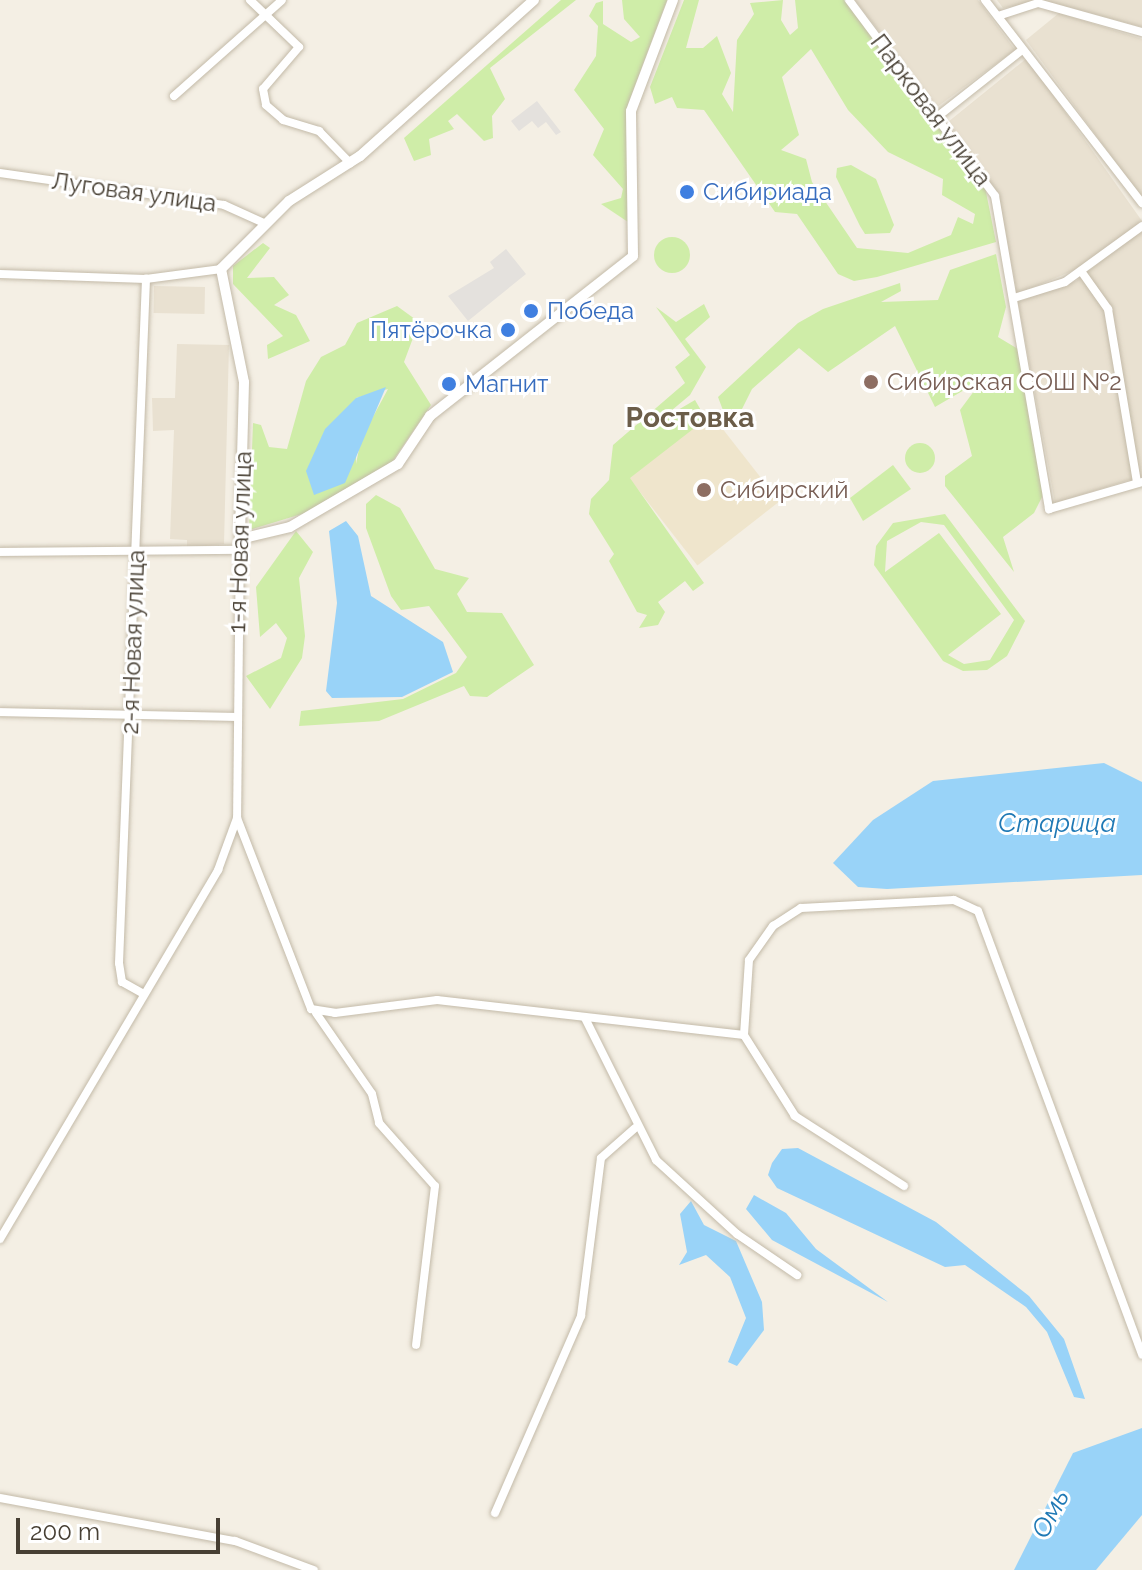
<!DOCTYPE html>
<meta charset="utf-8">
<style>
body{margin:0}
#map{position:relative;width:1142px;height:1570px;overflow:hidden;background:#f4efe4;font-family:Raleway,sans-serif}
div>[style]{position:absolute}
.residential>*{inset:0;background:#e9e1d1;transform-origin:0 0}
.education>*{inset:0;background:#efe5cc;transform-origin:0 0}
.green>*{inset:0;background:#cfeda8}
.round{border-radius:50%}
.parking>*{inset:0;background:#e4e1dd}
.water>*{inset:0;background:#99d3f8}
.roads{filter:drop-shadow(0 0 2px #c3baa8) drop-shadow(0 0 2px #c3baa8)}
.minor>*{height:8px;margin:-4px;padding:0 4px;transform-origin:4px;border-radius:4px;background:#fff}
.tertiary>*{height:10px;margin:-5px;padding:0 5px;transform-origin:5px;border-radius:5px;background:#fff}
.dots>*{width:22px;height:22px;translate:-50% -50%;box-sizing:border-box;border:4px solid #fff;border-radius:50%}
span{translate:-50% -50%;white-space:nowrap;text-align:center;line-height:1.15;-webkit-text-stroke:6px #fff;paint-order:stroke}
.street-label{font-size:24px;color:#473f33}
.shop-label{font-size:24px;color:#366cbe}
.left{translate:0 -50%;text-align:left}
.right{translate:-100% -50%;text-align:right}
.education-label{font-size:24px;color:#785e54}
.water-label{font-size:26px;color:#1f79b5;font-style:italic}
.quarter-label{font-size:28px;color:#6b5d49;font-weight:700}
.scale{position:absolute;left:16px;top:1518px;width:204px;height:36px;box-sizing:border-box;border:4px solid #473f33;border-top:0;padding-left:10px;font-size:24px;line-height:28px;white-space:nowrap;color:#473f33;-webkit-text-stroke:6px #fff;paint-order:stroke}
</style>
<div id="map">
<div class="residential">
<i style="clip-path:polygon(855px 0,978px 0,1015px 50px,937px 107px)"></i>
<i style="clip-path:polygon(997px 0,1142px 0,1142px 27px,1046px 1px,1003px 8px)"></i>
<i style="clip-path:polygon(1059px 13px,1142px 39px,1142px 198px,1026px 40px)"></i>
<i style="clip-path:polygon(1027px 58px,1142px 221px,1077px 269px,1017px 294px,1000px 202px,948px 122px)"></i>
<i style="clip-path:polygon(1142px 229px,1142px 476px,1055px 503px,1018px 302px,1076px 281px)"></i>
<i style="left:154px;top:286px;width:51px;height:27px;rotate:1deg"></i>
<i style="clip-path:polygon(177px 344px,229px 345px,224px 544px,187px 548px,187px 540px,170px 539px,174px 430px,153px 431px,152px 398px,175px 398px)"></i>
</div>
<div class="education">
<i style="left:711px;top:414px;width:111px;height:104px;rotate:52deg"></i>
</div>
<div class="green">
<i style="clip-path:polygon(561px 0,576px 0,490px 68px,505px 99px,492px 116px,493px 138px,484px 141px,457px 114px,448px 121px,454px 129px,429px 139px,431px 155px,414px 161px,404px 138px)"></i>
<i style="clip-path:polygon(622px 0,667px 0,628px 104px,631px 224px,601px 204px,621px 198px,623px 189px,593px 155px,604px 129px,574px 90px,596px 56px,598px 26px,589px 16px,596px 3px,603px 1px,603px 24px,631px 42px,640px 37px,624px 19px)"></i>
<i style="clip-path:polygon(evenodd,684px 0,699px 0,686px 48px,703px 48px,717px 36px,731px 73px,722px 94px,733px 112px,737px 40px,754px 14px,750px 3px,783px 0,781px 20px,790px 35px,798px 28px,795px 0,847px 0,985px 187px,996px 242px,877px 277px,854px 281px,838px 274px,797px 214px,775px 212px,704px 110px,677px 108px,672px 97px,655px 104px,650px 87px,684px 0,811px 49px,848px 110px,888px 152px,943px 179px,942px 195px,975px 214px,973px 224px,958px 217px,951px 235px,908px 253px,857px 248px,812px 182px,806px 159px,781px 150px,799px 135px,782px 77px,811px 49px)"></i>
<i style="clip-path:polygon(851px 165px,876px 179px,894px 225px,890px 233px,865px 234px,860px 226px,836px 177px,837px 168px)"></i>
<i class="round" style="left:654px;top:237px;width:36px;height:36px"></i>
<i style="clip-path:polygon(263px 243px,270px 248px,247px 278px,274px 277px,289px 295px,274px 305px,296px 315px,310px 341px,268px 359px,267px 345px,283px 336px,233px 284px,233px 266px)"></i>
<i style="clip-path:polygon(996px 254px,1006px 307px,998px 337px,1018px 349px,1045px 491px,1034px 513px,1003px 537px,1014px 572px,945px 486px,945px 476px,972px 456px,960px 410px,983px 379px,935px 407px,895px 326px,828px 372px,799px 348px,752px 389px,740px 413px,724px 413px,718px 397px,798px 323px,823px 309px,900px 283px,901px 291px,881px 302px,938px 300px,950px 270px)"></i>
<i style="clip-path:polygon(704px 304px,710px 317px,685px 339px,706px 367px,690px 395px,659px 421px,695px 400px,706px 419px,630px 478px,704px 583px,693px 591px,685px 581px,658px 602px,665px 612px,658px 625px,639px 628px,647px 615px,637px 612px,609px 561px,614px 554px,589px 514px,591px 499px,609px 480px,613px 445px,685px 383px,675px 367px,690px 355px,656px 307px,676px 322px)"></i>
<i style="clip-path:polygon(evenodd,397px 306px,419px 322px,404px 362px,431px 405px,392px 462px,305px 513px,249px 530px,253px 423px,261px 425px,269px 447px,287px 449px,306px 381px,321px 357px,345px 345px,357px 323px,397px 306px,388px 389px,361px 439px,356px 464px,356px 398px,388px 389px)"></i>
<i class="round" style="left:905px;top:443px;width:30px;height:30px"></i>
<i style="clip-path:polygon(893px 465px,911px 489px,863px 521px,850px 498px)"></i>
<i style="clip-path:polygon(376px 495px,400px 508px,435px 569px,469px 578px,457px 594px,467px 612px,502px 613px,534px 665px,487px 697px,470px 696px,464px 686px,379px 721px,299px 726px,301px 711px,403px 699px,456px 673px,467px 657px,429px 606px,401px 610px,391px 596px,366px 528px,366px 504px)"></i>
<i style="clip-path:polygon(evenodd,945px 514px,1025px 621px,1007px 656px,987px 670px,963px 671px,943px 661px,874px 565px,876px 546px,893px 523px,945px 514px,921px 522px,944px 525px,1014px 620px,990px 660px,964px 664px,948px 655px,1001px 614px,939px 533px,885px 572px,887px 541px,921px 522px)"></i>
<i style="clip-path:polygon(296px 531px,313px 552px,299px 578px,305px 636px,302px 658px,270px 709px,246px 676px,281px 658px,287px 638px,276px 623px,260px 637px,256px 587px)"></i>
</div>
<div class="parking">
<i style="clip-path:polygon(537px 101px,561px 132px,556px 135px,546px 122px,538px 128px,532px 121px,519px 131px,511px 121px)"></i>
<i style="clip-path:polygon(506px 249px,526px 274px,468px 321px,448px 296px,494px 268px,490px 262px)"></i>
</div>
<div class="water">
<i style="clip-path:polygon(386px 387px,345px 483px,314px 495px,306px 471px,325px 429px,356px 398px)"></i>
<i style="clip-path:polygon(346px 521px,358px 536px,371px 596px,443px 642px,453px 672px,402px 697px,332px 698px,326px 691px,337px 603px,329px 531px)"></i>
<i style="clip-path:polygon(1104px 763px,1142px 782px,1142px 875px,887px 889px,858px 887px,833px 863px,873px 820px,933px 781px)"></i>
<i style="clip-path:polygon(798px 1148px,936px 1222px,1029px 1296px,1064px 1339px,1085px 1399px,1074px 1397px,1047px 1332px,1026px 1307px,965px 1265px,945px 1267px,777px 1188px,768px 1175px,772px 1163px,782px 1149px)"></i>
<i style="clip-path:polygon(754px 1195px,786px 1213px,816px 1249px,888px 1302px,772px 1240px,746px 1209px)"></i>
<i style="clip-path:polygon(691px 1201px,704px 1225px,736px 1241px,762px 1302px,764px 1330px,737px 1366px,728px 1362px,746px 1318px,730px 1277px,706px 1255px,679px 1265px,687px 1252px,680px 1214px)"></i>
<i style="clip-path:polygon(1142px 1428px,1142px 1515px,1096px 1570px,1014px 1570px,1073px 1453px)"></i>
</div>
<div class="roads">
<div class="minor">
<i style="left:250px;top:0;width:68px;rotate:43.8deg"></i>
<i style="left:299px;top:47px;width:55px;rotate:130.6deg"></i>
<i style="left:263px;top:89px;width:16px;rotate:79deg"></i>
<i style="left:266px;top:105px;width:23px;rotate:41deg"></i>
<i style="left:283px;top:120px;width:38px;rotate:17deg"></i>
<i style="left:319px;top:131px;width:45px;rotate:45.9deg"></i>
<i style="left:849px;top:0;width:244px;rotate:53.3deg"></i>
<i style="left:995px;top:196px;width:318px;rotate:80.2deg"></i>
<i style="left:1049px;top:509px;width:97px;rotate:-16.2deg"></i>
<i style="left:985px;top:0;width:257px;rotate:52.3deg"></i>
<i style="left:998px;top:16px;width:42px;rotate:-18deg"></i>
<i style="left:1038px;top:3px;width:108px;rotate:15.6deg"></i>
<i style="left:174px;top:96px;width:144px;rotate:-41.6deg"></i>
<i style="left:937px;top:117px;width:108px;rotate:-38.2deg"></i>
<i style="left:0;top:173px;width:226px;rotate:8.1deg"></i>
<i style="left:224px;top:205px;width:44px;rotate:24.2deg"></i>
<i style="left:1081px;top:271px;width:47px;rotate:54.6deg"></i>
<i style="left:1108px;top:309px;width:176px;rotate:80.5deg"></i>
<i style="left:0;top:274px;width:146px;rotate:2deg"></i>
<i style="left:146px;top:279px;width:76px;rotate:-7.6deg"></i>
<i style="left:1014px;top:298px;width:53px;rotate:-17.4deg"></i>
<i style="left:1065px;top:282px;width:95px;rotate:-36deg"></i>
<i style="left:240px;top:539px;width:279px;rotate:90.6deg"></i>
<i style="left:237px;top:818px;width:205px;rotate:68.8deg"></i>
<i style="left:311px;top:1009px;width:24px;rotate:9deg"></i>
<i style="left:335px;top:1013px;width:103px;rotate:-7.3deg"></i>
<i style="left:437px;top:1000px;width:309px;rotate:6.5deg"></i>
<i style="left:0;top:552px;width:240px;rotate:-0.5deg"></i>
<i style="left:0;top:712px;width:234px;rotate:1.2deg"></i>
<i style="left:142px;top:993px;width:23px;rotate:-151deg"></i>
<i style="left:122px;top:982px;width:19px;rotate:-99deg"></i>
<i style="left:119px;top:963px;width:685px;rotate:-87.74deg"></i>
<i style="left:316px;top:1013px;width:98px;rotate:55.3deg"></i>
<i style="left:372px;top:1094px;width:30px;rotate:76deg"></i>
<i style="left:379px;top:1123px;width:84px;rotate:48.4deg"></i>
<i style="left:435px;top:1186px;width:160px;rotate:96.8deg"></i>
<i style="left:585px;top:1018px;width:159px;rotate:63.4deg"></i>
<i style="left:656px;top:1160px;width:110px;rotate:42.4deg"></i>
<i style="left:737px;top:1234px;width:73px;rotate:34.3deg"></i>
<i style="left:904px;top:1186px;width:130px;rotate:-147.3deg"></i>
<i style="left:795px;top:1116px;width:96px;rotate:-122.2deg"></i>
<i style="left:744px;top:1035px;width:75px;rotate:-86.2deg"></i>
<i style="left:749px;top:960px;width:42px;rotate:-54.8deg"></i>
<i style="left:773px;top:926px;width:33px;rotate:-33deg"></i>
<i style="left:801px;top:908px;width:153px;rotate:-3deg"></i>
<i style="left:954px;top:900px;width:26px;rotate:25deg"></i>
<i style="left:978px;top:911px;width:473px;rotate:69.7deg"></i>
<i style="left:0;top:1239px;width:429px;rotate:-59.4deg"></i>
<i style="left:218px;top:870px;width:55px;rotate:-69.9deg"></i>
<i style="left:0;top:1498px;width:239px;rotate:10.4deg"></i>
<i style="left:235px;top:1541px;width:84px;rotate:20.2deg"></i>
<i style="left:495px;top:1513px;width:215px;rotate:-66.4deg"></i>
<i style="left:581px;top:1316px;width:159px;rotate:-82.8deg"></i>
<i style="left:601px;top:1158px;width:45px;rotate:-41.4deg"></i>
</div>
<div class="tertiary">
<i style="left:534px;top:0;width:234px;rotate:138.1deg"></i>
<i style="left:360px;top:156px;width:84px;rotate:147.6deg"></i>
<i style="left:289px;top:201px;width:96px;rotate:135deg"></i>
<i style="left:221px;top:269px;width:115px;rotate:78.5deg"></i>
<i style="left:244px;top:382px;width:157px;rotate:91.5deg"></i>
<i style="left:240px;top:539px;width:51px;rotate:-13.5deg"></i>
<i style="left:290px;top:527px;width:125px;rotate:-30.3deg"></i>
<i style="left:398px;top:464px;width:58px;rotate:-56.3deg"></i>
<i style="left:430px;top:416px;width:258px;rotate:-38.2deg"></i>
<i style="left:633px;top:256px;width:145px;rotate:-90.8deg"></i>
<i style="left:631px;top:111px;width:119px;rotate:-69.3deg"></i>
</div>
</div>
<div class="dots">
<i style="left:687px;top:192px;background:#3f7fe0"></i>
<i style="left:531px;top:311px;background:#3f7fe0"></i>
<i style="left:508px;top:330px;background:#3f7fe0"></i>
<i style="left:871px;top:382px;background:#8d6e63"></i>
<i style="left:449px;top:384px;background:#3f7fe0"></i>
<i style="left:704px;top:490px;background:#8d6e63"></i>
</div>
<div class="street-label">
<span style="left:931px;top:110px;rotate:53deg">Парковая улица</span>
<span style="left:134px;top:192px;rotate:8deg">Луговая улица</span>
<span style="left:240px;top:542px;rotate:-88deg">1-я Новая улица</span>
<span style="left:133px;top:642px;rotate:-88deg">2-я Новая улица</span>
</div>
<div class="shop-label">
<span class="left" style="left:703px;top:192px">Сибириада</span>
<span class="left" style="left:547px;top:311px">Победа</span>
<span class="right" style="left:492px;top:330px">Пятёрочка</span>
<span class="left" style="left:465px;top:384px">Магнит</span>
</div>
<div class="education-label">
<span class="left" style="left:887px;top:382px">Сибирская СОШ №2</span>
<span class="left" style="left:720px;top:490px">Сибирский</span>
</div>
<div class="water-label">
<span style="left:1057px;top:824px">Старица</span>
<span style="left:1051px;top:1514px;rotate:-62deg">Омь</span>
</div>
<div class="quarter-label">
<span style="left:690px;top:418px">Ростовка</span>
</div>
<div class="scale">200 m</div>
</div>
